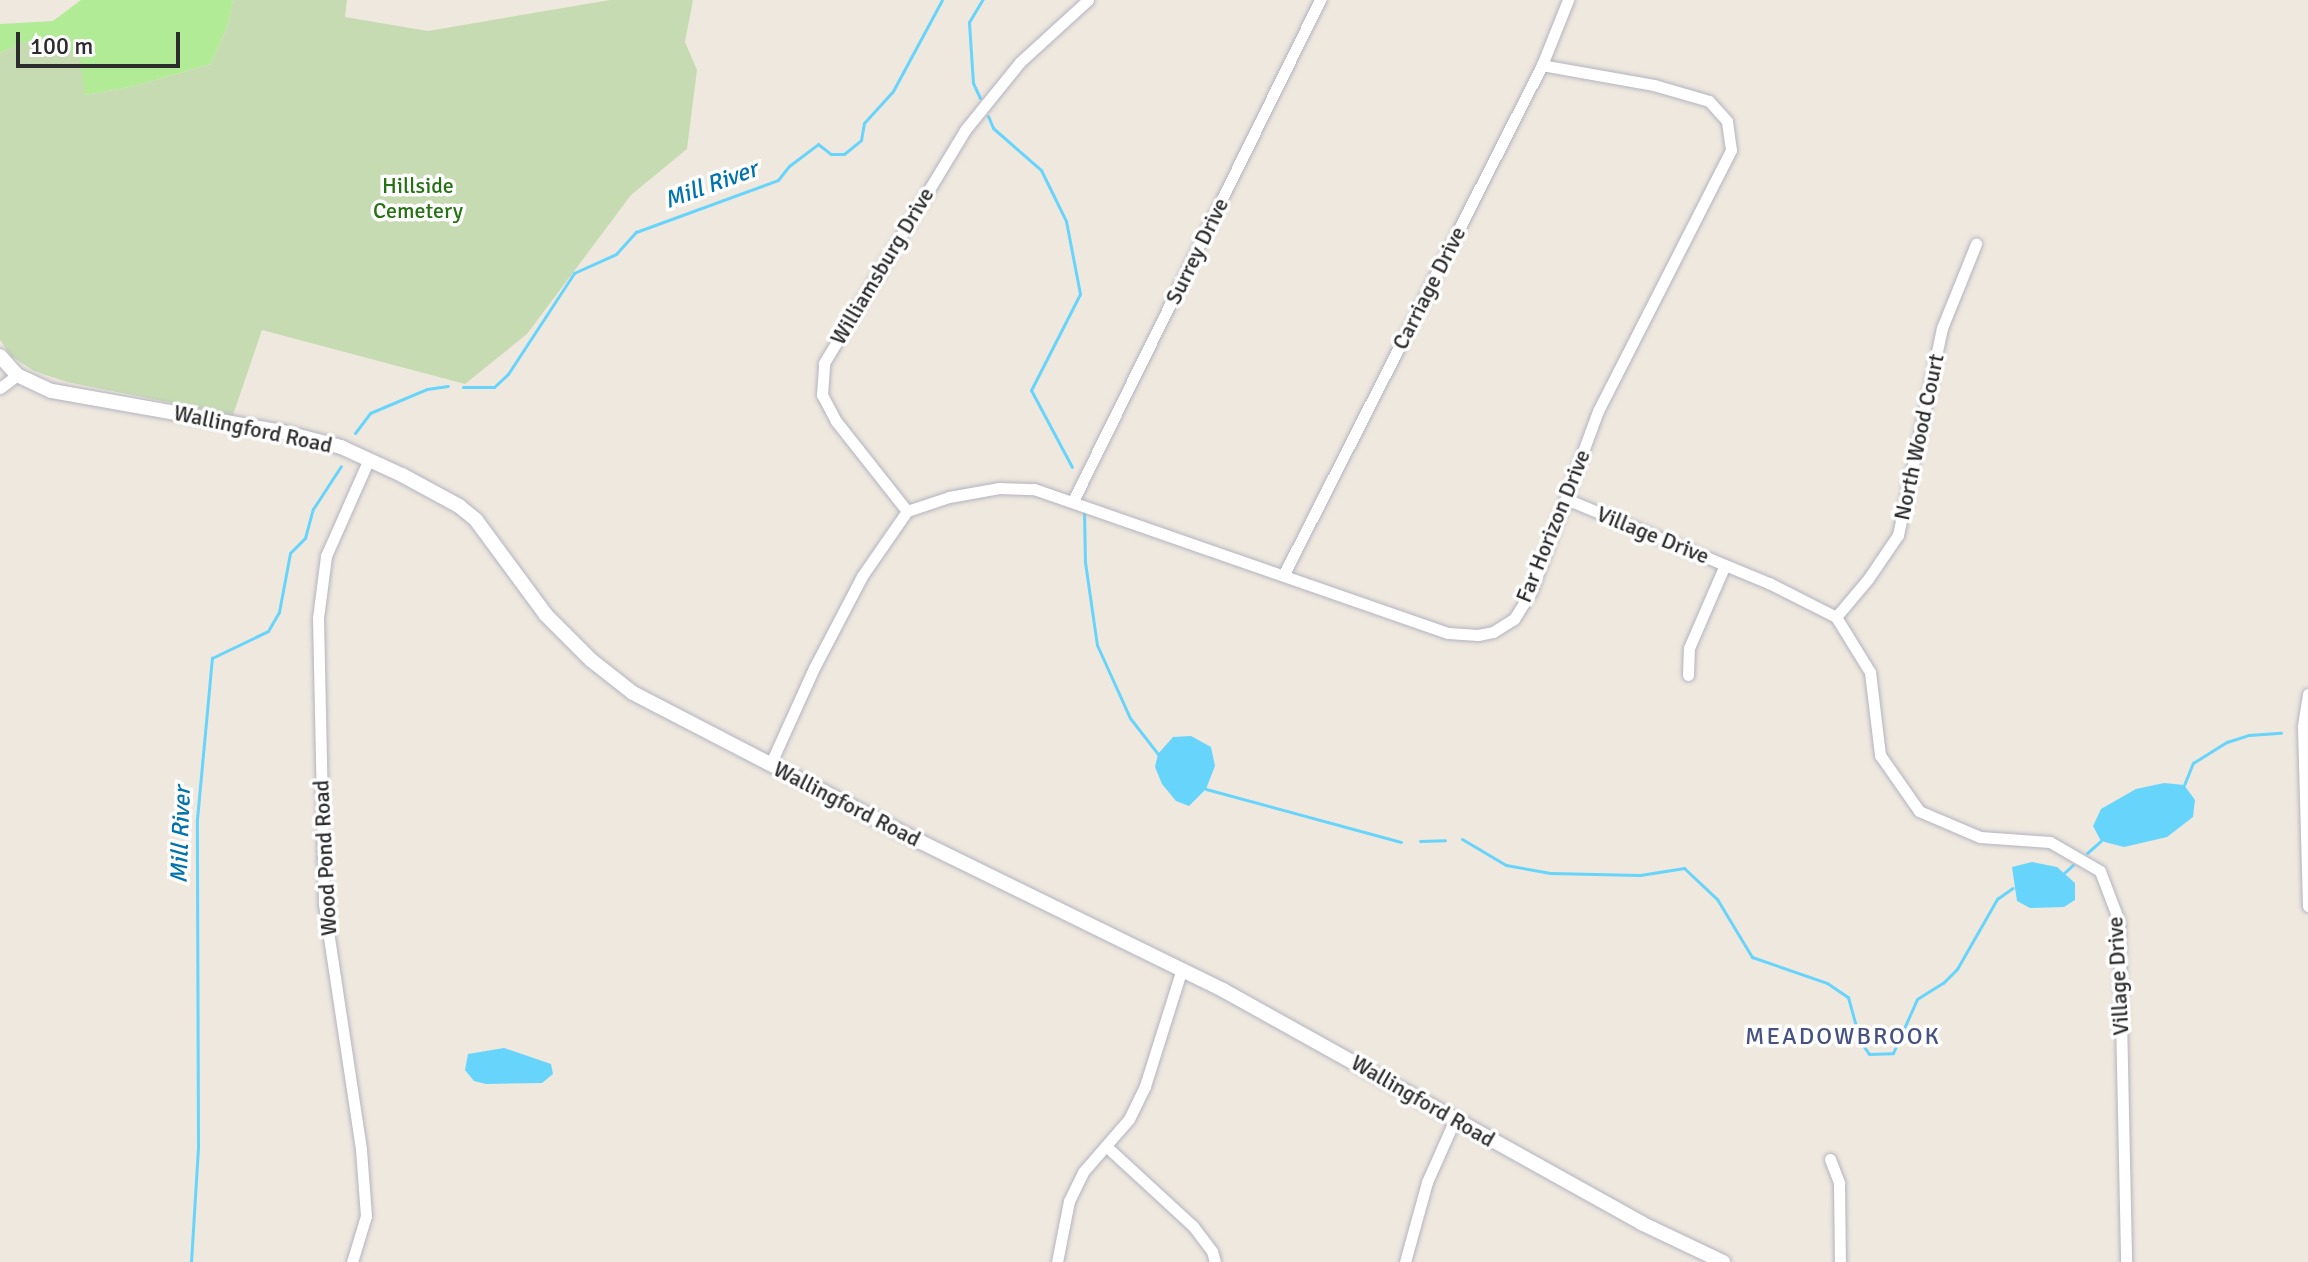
<!DOCTYPE html>
<style>
body{margin:0}
#map{position:relative;width:2308px;height:1262px;overflow:hidden;background:#efe8de;font-family:Signika,sans-serif}
div>[style]{position:absolute}
.green>*{inset:0;background:#b2eb95}
.cemetery>*{inset:0;background:#c7dbb3}
.water>*{inset:0;background:#67d4fb}
.stream>*{height:3px;margin:-1.5px;padding:0 1.5px;transform-origin:1.5px;border-radius:1.5px;background:#67d4fb}
.roads{filter:drop-shadow(0 0 2px #b2b4c1) drop-shadow(0 0 2px #b2b4c1)}
.minor>*{height:11px;margin:-5.5px;padding:0 5.5px;transform-origin:5.5px;border-radius:5.5px;background:#fff}
.tertiary>*{height:14px;margin:-7px;padding:0 7px;transform-origin:7px;border-radius:7px;background:#fff}
span{translate:-50% -50%;white-space:nowrap;text-align:center;line-height:1.15;-webkit-text-stroke:7px #fff;paint-order:stroke}
.park-label{font-size:22px;color:#277313}
.street-label{font-size:22px;color:#2c2c2c}
.water-label{font-size:24px;color:#0072ad;font-style:italic}
.neighbourhood-label{font-size:24px;color:#475283;letter-spacing:2px}
.scale{position:absolute;left:16px;top:32px;width:164px;height:36px;box-sizing:border-box;border:4px solid #2c2c2c;border-top:0;padding-left:10px;font-size:24px;line-height:28px;white-space:nowrap;color:#2c2c2c;-webkit-text-stroke:6px #fff;paint-order:stroke}
</style>
<div id="map">
<div class="green">
<i style="clip-path:polygon(81px 0,233px 0,228px 24px,211px 64px,135px 86px,85px 95px,25px 42px,0 53px,0 24px,53px 21px)"></i>
</div>
<div class="cemetery">
<i style="clip-path:polygon(233px 0,347px 0,345px 17px,428px 31px,610px 0,693px 0,685px 42px,697px 70px,687px 149px,631px 195px,527px 334px,465px 384px,262px 330px,233px 415px,67px 382px,34px 371px,11px 356px,0 340px,0 53px,25px 42px,79px 54px,85px 95px,135px 86px,211px 64px,228px 24px)"></i>
</div>
<div class="water">
<i style="clip-path:polygon(1191px 736px,1211px 747px,1215px 766px,1206px 789px,1189px 806px,1176px 801px,1162px 784px,1155px 767px,1158px 754px,1173px 737px)"></i>
<i style="clip-path:polygon(2164px 783px,2184px 785px,2195px 800px,2193px 817px,2167px 837px,2124px 847px,2101px 841px,2093px 826px,2101px 809px,2136px 789px)"></i>
<i style="clip-path:polygon(2032px 862px,2057px 867px,2075px 883px,2075px 900px,2064px 907px,2030px 908px,2017px 901px,2012px 867px)"></i>
<i style="clip-path:polygon(504px 1048px,551px 1064px,553px 1074px,542px 1083px,486px 1084px,474px 1081px,465px 1070px,468px 1054px)"></i>
</div>
<div class="stream">
<i style="left:980px;top:98px;width:17px;rotate:-115deg"></i>
<i style="left:973px;top:83px;width:61px;rotate:-93.8deg"></i>
<i style="left:969px;top:22px;width:26px;rotate:-59deg"></i>
<i style="left:988px;top:116px;width:13px;rotate:67deg"></i>
<i style="left:993px;top:128px;width:64px;rotate:41.2deg"></i>
<i style="left:1041px;top:170px;width:57px;rotate:63.9deg"></i>
<i style="left:1066px;top:221px;width:74px;rotate:79.1deg"></i>
<i style="left:1080px;top:294px;width:108px;rotate:117deg"></i>
<i style="left:1031px;top:390px;width:87px;rotate:62deg"></i>
<i style="left:463px;top:387px;width:31px"></i>
<i style="left:494px;top:387px;width:19px;rotate:-43deg"></i>
<i style="left:508px;top:374px;width:121px;rotate:-56.8deg"></i>
<i style="left:574px;top:273px;width:46px;rotate:-24.3deg"></i>
<i style="left:616px;top:254px;width:30px;rotate:-48deg"></i>
<i style="left:636px;top:232px;width:151px;rotate:-20.1deg"></i>
<i style="left:778px;top:180px;width:18px;rotate:-52deg"></i>
<i style="left:789px;top:166px;width:36px;rotate:-37deg"></i>
<i style="left:818px;top:144px;width:16px;rotate:38deg"></i>
<i style="left:831px;top:154px;width:13px"></i>
<i style="left:844px;top:154px;width:22px;rotate:-39deg"></i>
<i style="left:861px;top:140px;width:17px;rotate:-80deg"></i>
<i style="left:864px;top:123px;width:43px;rotate:-47.8deg"></i>
<i style="left:893px;top:91px;width:103px;rotate:-61.7deg"></i>
<i style="left:355px;top:433px;width:25px;rotate:-53deg"></i>
<i style="left:370px;top:413px;width:62px;rotate:-22.8deg"></i>
<i style="left:427px;top:389px;width:21px;rotate:-8deg"></i>
<i style="left:1084px;top:511px;width:51px;rotate:88.9deg"></i>
<i style="left:1085px;top:562px;width:84px;rotate:81.8deg"></i>
<i style="left:1097px;top:645px;width:80px;rotate:65.7deg"></i>
<i style="left:1130px;top:718px;width:46px;rotate:52.1deg"></i>
<i style="left:2184px;top:785px;width:24px;rotate:-68deg"></i>
<i style="left:2193px;top:763px;width:40px;rotate:-32deg"></i>
<i style="left:2227px;top:742px;width:23px;rotate:-18deg"></i>
<i style="left:2249px;top:735px;width:32px;rotate:-4deg"></i>
<i style="left:1206px;top:789px;width:202px;rotate:15.2deg"></i>
<i style="left:1462px;top:839px;width:51px;rotate:30.6deg"></i>
<i style="left:1506px;top:865px;width:45px;rotate:10.3deg"></i>
<i style="left:1550px;top:873px;width:90px;rotate:1.3deg"></i>
<i style="left:1640px;top:875px;width:45px;rotate:-9deg"></i>
<i style="left:1684px;top:868px;width:45px;rotate:43.2deg"></i>
<i style="left:1717px;top:899px;width:68px;rotate:58.9deg"></i>
<i style="left:1752px;top:957px;width:79px;rotate:19.1deg"></i>
<i style="left:1827px;top:983px;width:25px;rotate:34deg"></i>
<i style="left:1848px;top:997px;width:46px;rotate:74.7deg"></i>
<i style="left:1860px;top:1041px;width:16px;rotate:55deg"></i>
<i style="left:1869px;top:1054px;width:24px;rotate:-2deg"></i>
<i style="left:1893px;top:1053px;width:59px;rotate:-66deg"></i>
<i style="left:1917px;top:999px;width:31px;rotate:-32deg"></i>
<i style="left:1943px;top:983px;width:20px;rotate:-45deg"></i>
<i style="left:1957px;top:969px;width:81px;rotate:-60.3deg"></i>
<i style="left:1997px;top:899px;width:19px;rotate:-35deg"></i>
<i style="left:1420px;top:841px;width:25px;rotate:-2deg"></i>
<i style="left:2087px;top:853px;width:18px;rotate:-41deg"></i>
<i style="left:2064px;top:873px;width:12px;rotate:-42deg"></i>
<i style="left:191px;top:1262px;width:113px;rotate:-86.5deg"></i>
<i style="left:198px;top:1149px;width:330px;rotate:-90.2deg"></i>
<i style="left:197px;top:819px;width:162px;rotate:-84.7deg"></i>
<i style="left:212px;top:658px;width:62px;rotate:-25.7deg"></i>
<i style="left:268px;top:631px;width:22px;rotate:-60deg"></i>
<i style="left:279px;top:612px;width:60px;rotate:-79.4deg"></i>
<i style="left:290px;top:553px;width:21px;rotate:-45deg"></i>
<i style="left:305px;top:538px;width:30px;rotate:-75deg"></i>
<i style="left:313px;top:509px;width:51px;rotate:-56.9deg"></i>
</div>
<div class="roads">
<div class="minor">
<i style="left:0;top:388px;width:21px;rotate:-37deg"></i>
<i style="left:1566px;top:499px;width:220px;rotate:22.5deg"></i>
<i style="left:1769px;top:583px;width:75px;rotate:26.9deg"></i>
<i style="left:1836px;top:617px;width:65px;rotate:58.3deg"></i>
<i style="left:1870px;top:672px;width:84px;rotate:83.1deg"></i>
<i style="left:1880px;top:755px;width:68px;rotate:55.1deg"></i>
<i style="left:1919px;top:811px;width:66px;rotate:23.1deg"></i>
<i style="left:1980px;top:837px;width:70px;rotate:4.1deg"></i>
<i style="left:2050px;top:842px;width:58px;rotate:30.1deg"></i>
<i style="left:2100px;top:871px;width:53px;rotate:69.2deg"></i>
<i style="left:2119px;top:921px;width:341px;rotate:88.8deg"></i>
<i style="left:1073px;top:501px;width:559px;rotate:-63.76deg"></i>
<i style="left:907px;top:511px;width:44px;rotate:-18.4deg"></i>
<i style="left:949px;top:497px;width:51px;rotate:-10.2deg"></i>
<i style="left:999px;top:488px;width:35px;rotate:2deg"></i>
<i style="left:1034px;top:489px;width:438px;rotate:19.2deg"></i>
<i style="left:1448px;top:633px;width:30px;rotate:4deg"></i>
<i style="left:1478px;top:635px;width:15px;rotate:-11deg"></i>
<i style="left:1493px;top:632px;width:25px;rotate:-32deg"></i>
<i style="left:1514px;top:619px;width:32px;rotate:-58deg"></i>
<i style="left:1531px;top:592px;width:193px;rotate:-69.7deg"></i>
<i style="left:1598px;top:411px;width:293px;rotate:-63deg"></i>
<i style="left:1731px;top:150px;width:29px;rotate:-98deg"></i>
<i style="left:1727px;top:121px;width:27px;rotate:-132deg"></i>
<i style="left:1709px;top:101px;width:57px;rotate:-163.8deg"></i>
<i style="left:1654px;top:85px;width:114px;rotate:-169.9deg"></i>
<i style="left:907px;top:511px;width:115px;rotate:-128.3deg"></i>
<i style="left:836px;top:421px;width:30px;rotate:-118deg"></i>
<i style="left:822px;top:395px;width:32px;rotate:-86deg"></i>
<i style="left:824px;top:363px;width:272px;rotate:-58.8deg"></i>
<i style="left:965px;top:130px;width:87px;rotate:-51deg"></i>
<i style="left:1020px;top:62px;width:92px;rotate:-42.4deg"></i>
<i style="left:1284px;top:574px;width:571px;rotate:-63.12deg"></i>
<i style="left:1542px;top:65px;width:70px;rotate:-68.2deg"></i>
<i style="left:1836px;top:617px;width:50px;rotate:-49.9deg"></i>
<i style="left:1868px;top:579px;width:53px;rotate:-55.7deg"></i>
<i style="left:1898px;top:535px;width:212px;rotate:-78deg"></i>
<i style="left:1942px;top:328px;width:91px;rotate:-68deg"></i>
<i style="left:1688px;top:675px;width:27px;rotate:-88deg"></i>
<i style="left:1689px;top:648px;width:90px;rotate:-66.6deg"></i>
<i style="left:2308px;top:694px;width:33px;rotate:99deg"></i>
<i style="left:2303px;top:727px;width:179px;rotate:88.4deg"></i>
<i style="left:770px;top:765px;width:107px;rotate:-65.6deg"></i>
<i style="left:814px;top:668px;width:104px;rotate:-62.4deg"></i>
<i style="left:862px;top:576px;width:79px;rotate:-55.3deg"></i>
<i style="left:1107px;top:1147px;width:117px;rotate:42.6deg"></i>
<i style="left:1193px;top:1226px;width:31px;rotate:53deg"></i>
<i style="left:1212px;top:1251px;width:11px;rotate:75deg"></i>
<i style="left:1830px;top:1159px;width:26px;rotate:69deg"></i>
<i style="left:1839px;top:1183px;width:79px;rotate:89.3deg"></i>
<i style="left:352px;top:1262px;width:48px;rotate:-73.1deg"></i>
<i style="left:366px;top:1216px;width:67px;rotate:-94.3deg"></i>
<i style="left:361px;top:1149px;width:249px;rotate:-98.6deg"></i>
<i style="left:324px;top:903px;width:285px;rotate:-91.2deg"></i>
<i style="left:318px;top:618px;width:63px;rotate:-82.6deg"></i>
<i style="left:326px;top:556px;width:106px;rotate:-66.1deg"></i>
<i style="left:1057px;top:1262px;width:62px;rotate:-78.9deg"></i>
<i style="left:1069px;top:1201px;width:32px;rotate:-64deg"></i>
<i style="left:1083px;top:1172px;width:70px;rotate:-49deg"></i>
<i style="left:1129px;top:1119px;width:37px;rotate:-64deg"></i>
<i style="left:1145px;top:1086px;width:123px;rotate:-72.5deg"></i>
<i style="left:1405px;top:1262px;width:83px;rotate:-74.6deg"></i>
<i style="left:1427px;top:1182px;width:69px;rotate:-66deg"></i>
</div>
<div class="tertiary">
<i style="left:0;top:356px;width:25px;rotate:48deg"></i>
<i style="left:17px;top:375px;width:38px;rotate:25deg"></i>
<i style="left:52px;top:391px;width:239px;rotate:10.1deg"></i>
<i style="left:287px;top:433px;width:56px;rotate:14.5deg"></i>
<i style="left:341px;top:447px;width:67px;rotate:24.7deg"></i>
<i style="left:402px;top:475px;width:65px;rotate:28.5deg"></i>
<i style="left:459px;top:506px;width:22px;rotate:39deg"></i>
<i style="left:476px;top:520px;width:118px;rotate:53.6deg"></i>
<i style="left:546px;top:615px;width:64px;rotate:45deg"></i>
<i style="left:591px;top:660px;width:53px;rotate:38.2deg"></i>
<i style="left:633px;top:693px;width:322px;rotate:27.4deg"></i>
<i style="left:919px;top:841px;width:339px;rotate:26.1deg"></i>
<i style="left:1223px;top:990px;width:479px;rotate:29.1deg"></i>
<i style="left:1641px;top:1223px;width:91px;rotate:25.4deg"></i>
</div>
</div>
<div class="park-label">
<span style="left:418px;top:198px">Hillside<br>Cemetery</span>
</div>
<div class="street-label">
<span style="left:1197px;top:251px;rotate:-64deg">Surrey Drive</span>
<span style="left:882px;top:266px;rotate:-59deg">Williamsburg Drive</span>
<span style="left:1429px;top:288px;rotate:-63deg">Carriage Drive</span>
<span style="left:253px;top:429px;rotate:12deg">Wallingford Road</span>
<span style="left:1919px;top:437px;rotate:-78deg">North Wood Court</span>
<span style="left:1553px;top:526px;rotate:-68deg">Far Horizon Drive</span>
<span style="left:1653px;top:535px;rotate:22deg">Village Drive</span>
<span style="left:847px;top:804px;rotate:27deg">Wallingford Road</span>
<span style="left:325px;top:858px;rotate:-93deg">Wood Pond Road</span>
<span style="left:2118px;top:976px;rotate:-93deg">Village Drive</span>
<span style="left:1423px;top:1101px;rotate:30deg">Wallingford Road</span>
</div>
<div class="water-label">
<span style="left:711px;top:185px;rotate:-20deg">Mill River</span>
<span style="left:181px;top:835px;rotate:-88deg">Mill River</span>
</div>
<div class="neighbourhood-label">
<span style="left:1843px;top:1037px">MEADOWBROOK</span>
</div>
<div class="scale">100 m</div>
</div>
